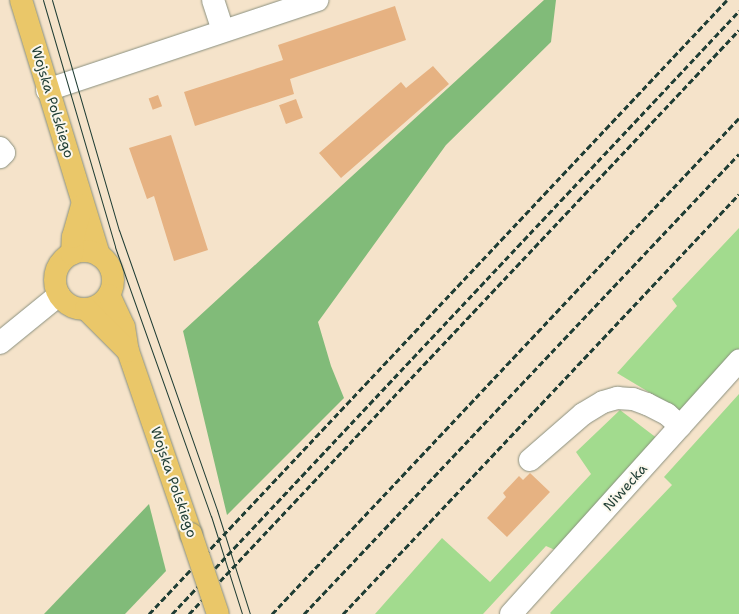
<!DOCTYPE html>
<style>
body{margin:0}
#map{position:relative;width:739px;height:614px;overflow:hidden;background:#f5e3ca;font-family:"Shantell Sans",sans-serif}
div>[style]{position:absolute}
.green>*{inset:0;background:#a2db8e}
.forest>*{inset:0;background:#81bb79}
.building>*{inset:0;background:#e6b282;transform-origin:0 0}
.roads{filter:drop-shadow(0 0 1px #8a907f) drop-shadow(0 0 1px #8a907f)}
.minor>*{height:22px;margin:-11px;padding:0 11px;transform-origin:11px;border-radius:11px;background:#fff}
.major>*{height:22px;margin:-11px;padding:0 11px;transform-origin:11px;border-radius:11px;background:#eac769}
.major>.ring{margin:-11px;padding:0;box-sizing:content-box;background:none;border:22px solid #eac769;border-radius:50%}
.tram>*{height:1px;margin:-0.5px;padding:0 0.5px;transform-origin:0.5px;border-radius:0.5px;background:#1f3d34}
.rail>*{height:3px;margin-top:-1.5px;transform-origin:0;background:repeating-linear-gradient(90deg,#1f3d34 0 6px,transparent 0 9px)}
.bridges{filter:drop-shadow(0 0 1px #8a907f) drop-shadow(0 0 1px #8a907f)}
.major-bridge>*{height:22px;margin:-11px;padding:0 11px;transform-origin:11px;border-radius:11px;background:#eac769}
span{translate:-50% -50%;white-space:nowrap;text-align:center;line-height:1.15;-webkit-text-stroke:4px #fbf7ec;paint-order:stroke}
.street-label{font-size:14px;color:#1f3d34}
</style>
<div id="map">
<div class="green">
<i style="clip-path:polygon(739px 228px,739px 352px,682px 412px,617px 373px,677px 306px,672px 299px)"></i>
<i style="clip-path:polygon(739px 394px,739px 614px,551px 614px,550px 613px,672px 485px,664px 477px)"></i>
<i style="clip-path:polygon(620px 410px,658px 439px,555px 550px,546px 546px,483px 614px,375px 614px,442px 538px,490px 582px,591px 474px,576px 452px)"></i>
</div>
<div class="forest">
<i style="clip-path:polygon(544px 0,556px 0,551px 42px,446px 145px,318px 322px,331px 366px,344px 398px,227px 515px,183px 331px)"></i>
<i style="clip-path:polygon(149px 504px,166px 571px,125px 614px,44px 614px)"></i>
</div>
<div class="building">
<i style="clip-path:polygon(395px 6px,406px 40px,290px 79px,294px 94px,195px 126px,184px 92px,283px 60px,278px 45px)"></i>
<i style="clip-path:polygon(433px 66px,449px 84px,341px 178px,319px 153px,401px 82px,406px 88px)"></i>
<i style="left:158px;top:95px;width:12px;height:10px;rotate:70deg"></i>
<i style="left:296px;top:99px;width:20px;height:18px;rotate:70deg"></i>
<i style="clip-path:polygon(171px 135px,208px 250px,174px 261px,154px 196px,147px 199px,129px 148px)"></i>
<i style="clip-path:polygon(530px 473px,550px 492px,507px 537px,487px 518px,506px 497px,503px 493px,519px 476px,523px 480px)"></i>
</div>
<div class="roads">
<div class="minor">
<i style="left:213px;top:0;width:32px;rotate:72deg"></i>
<i style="left:47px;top:90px;width:285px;rotate:-18.4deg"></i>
<i style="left:0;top:148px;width:6px;rotate:51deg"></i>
<i style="left:4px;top:153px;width:6px;rotate:135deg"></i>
<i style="left:0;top:343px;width:76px;rotate:-39.1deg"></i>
<i style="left:530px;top:460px;width:70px;rotate:-41deg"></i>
<i style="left:583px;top:414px;width:23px;rotate:-31deg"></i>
<i style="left:603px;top:402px;width:15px;rotate:-16deg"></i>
<i style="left:617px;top:398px;width:16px;rotate:4deg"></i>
<i style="left:633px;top:399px;width:15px;rotate:20deg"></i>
<i style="left:647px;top:404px;width:22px;rotate:27deg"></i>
<i style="left:667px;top:414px;width:18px;rotate:43deg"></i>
<i style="left:511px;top:614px;width:341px;rotate:-48deg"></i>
</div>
<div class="major">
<i style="left:21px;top:0;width:267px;rotate:73deg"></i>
<i class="ring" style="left:55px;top:251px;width:36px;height:36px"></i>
<i style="left:72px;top:254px;width:17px;rotate:-87deg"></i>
<i style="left:73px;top:237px;width:33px;rotate:-74deg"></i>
<i style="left:109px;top:295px;width:35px;rotate:65deg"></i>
<i style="left:124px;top:327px;width:24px;rotate:81deg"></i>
<i style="left:128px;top:351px;width:194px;rotate:71deg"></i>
<i style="left:86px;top:309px;width:59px;rotate:45deg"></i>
</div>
</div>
<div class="tram">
<i style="left:43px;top:0;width:257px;rotate:73.7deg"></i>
<i style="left:115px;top:247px;width:286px;rotate:70.4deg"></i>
<i style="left:211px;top:516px;width:103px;rotate:72.4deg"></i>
<i style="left:52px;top:0;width:240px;rotate:73.8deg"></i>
<i style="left:119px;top:230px;width:297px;rotate:70.7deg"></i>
<i style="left:217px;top:510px;width:109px;rotate:72.4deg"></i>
</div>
<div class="rail">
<i style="left:149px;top:614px;width:843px;rotate:-46.73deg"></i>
<i style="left:172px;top:614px;width:828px;rotate:-46.76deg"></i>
<i style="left:189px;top:614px;width:802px;rotate:-46.72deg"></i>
<i style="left:272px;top:614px;width:681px;rotate:-46.72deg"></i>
<i style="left:304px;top:614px;width:633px;rotate:-46.6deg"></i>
<i style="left:343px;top:614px;width:577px;rotate:-46.68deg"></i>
</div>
<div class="bridges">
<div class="major-bridge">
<i style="left:191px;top:534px;width:84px;rotate:71.4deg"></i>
</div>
</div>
<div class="street-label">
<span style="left:53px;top:102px;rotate:73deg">Wojska Polskiego</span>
<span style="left:174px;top:482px;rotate:71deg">Wojska Polskiego</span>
<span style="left:625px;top:487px;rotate:-48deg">Niwecka</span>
</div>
</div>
